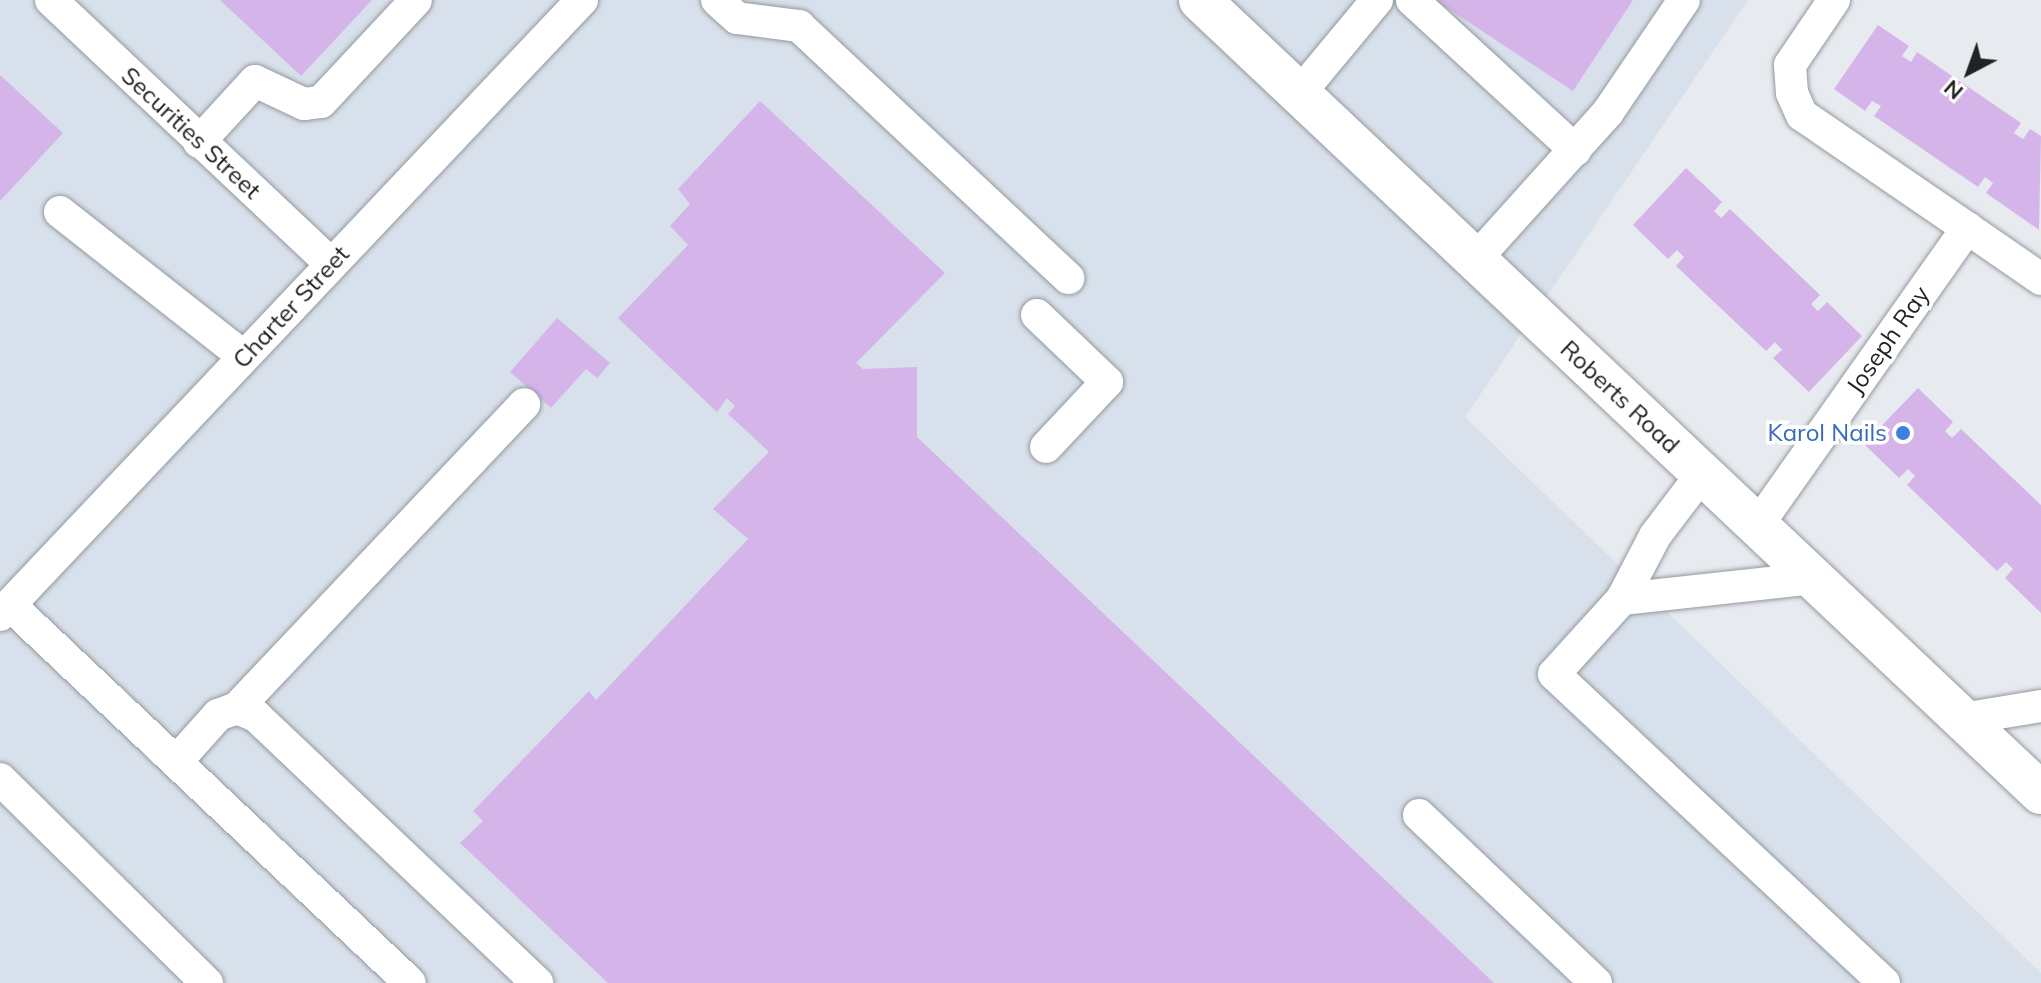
<!DOCTYPE html>
<style>
body{margin:0}
#map{position:relative;width:2041px;height:983px;overflow:hidden;background:#e7ebf0;font-family:Mulish,sans-serif}
div>[style]{position:absolute}
.built>*{inset:0;background:#d7e0eb}
.building>*{inset:0;background:#d5b5e9}
.roads{filter:drop-shadow(0 0 2px #95999e) drop-shadow(0 0 2px #95999e)}
.minor>*{height:32px;margin:-16px;padding:0 16px;transform-origin:16px;border-radius:16px;background:#fff}
.major>*{height:42px;margin:-21px;padding:0 21px;transform-origin:21px;border-radius:21px;background:#fff}
.dots>*{width:22px;height:22px;translate:-50% -50%;box-sizing:border-box;border:4px solid #fff;border-radius:50%}
span{translate:-50% -50%;white-space:nowrap;text-align:center;line-height:1.15;-webkit-text-stroke:7px #fff;paint-order:stroke}
.street-label{font-size:24px;color:#212224}
.shop-label{font-size:24px;color:#366cbe}
.right{translate:-100% -50%;text-align:right}
.north{position:absolute;left:1929px;top:32px;width:80px;height:80px;-webkit-text-stroke:6px #fff;paint-order:stroke;rotate:221deg;font-size:22px;font-weight:700;line-height:32px;text-align:center;color:#212224}
.north::after{content:'';display:block;margin:auto;width:28px;height:36px;background:#212224;clip-path:polygon(50% 0,100% 100%,50% 72%,0 100%)}
</style>
<div id="map">
<div class="built">
<i style="clip-path:polygon(0 0,1748px 0,1465px 417px,2041px 973px,2041px 983px,0 983px)"></i>
</div>
<div class="building">
<i style="clip-path:polygon(220px 0,372px 0,301px 76px)"></i>
<i style="clip-path:polygon(1435px 0,1633px 0,1573px 91px)"></i>
<i style="clip-path:polygon(1878px 25px,1909px 46px,1902px 56px,1911px 62px,1917px 52px,2021px 123px,2014px 133px,2023px 139px,2030px 129px,2041px 136px,2039px 230px,1986px 193px,1993px 183px,1985px 177px,1978px 187px,1874px 116px,1881px 106px,1872px 101px,1865px 111px,1834px 89px)"></i>
<i style="clip-path:polygon(0 75px,63px 133px,0 201px)"></i>
<i style="clip-path:polygon(760px 101px,945px 273px,856px 363px,863px 369px,917px 367px,917px 437px,1494px 983px,608px 983px,460px 843px,483px 821px,473px 811px,589px 691px,596px 700px,748px 539px,713px 509px,769px 452px,728px 414px,735px 406px,727px 398px,717px 412px,618px 318px,688px 245px,670px 226px,690px 204px,678px 189px)"></i>
<i style="clip-path:polygon(1686px 168px,1722px 202px,1714px 211px,1721px 218px,1730px 209px,1820px 295px,1811px 304px,1818px 311px,1827px 302px,1862px 336px,1809px 392px,1773px 358px,1782px 350px,1775px 342px,1766px 351px,1676px 266px,1684px 257px,1677px 250px,1668px 259px,1633px 225px)"></i>
<i style="clip-path:polygon(557px 318px,610px 363px,597px 378px,586px 369px,551px 408px,510px 372px)"></i>
<i style="clip-path:polygon(1918px 388px,1953px 422px,1945px 431px,1952px 438px,1961px 429px,2041px 505px,2041px 613px,2005px 578px,2013px 569px,2006px 562px,1997px 571px,1907px 485px,1915px 476px,1908px 469px,1899px 478px,1864px 444px)"></i>
</div>
<div class="roads">
<div class="minor">
<i style="left:51px;top:0;width:385px;rotate:43.3deg"></i>
<i style="left:717px;top:0;width:27px;rotate:42deg"></i>
<i style="left:737px;top:18px;width:63px;rotate:7.4deg"></i>
<i style="left:799px;top:26px;width:369px;rotate:43.1deg"></i>
<i style="left:1412px;top:0;width:222px;rotate:42.6deg"></i>
<i style="left:1834px;top:0;width:78px;rotate:124.1deg"></i>
<i style="left:1790px;top:65px;width:28px;rotate:86deg"></i>
<i style="left:1792px;top:93px;width:24px;rotate:66deg"></i>
<i style="left:1802px;top:115px;width:200px;rotate:34.4deg"></i>
<i style="left:1299px;top:94px;width:122px;rotate:-50.3deg"></i>
<i style="left:199px;top:142px;width:83px;rotate:-47.4deg"></i>
<i style="left:255px;top:81px;width:54px;rotate:25.1deg"></i>
<i style="left:304px;top:104px;width:17px;rotate:-7deg"></i>
<i style="left:321px;top:102px;width:139px;rotate:-47deg"></i>
<i style="left:60px;top:212px;width:234px;rotate:38.2deg"></i>
<i style="left:1474px;top:261px;width:200px;rotate:-48deg"></i>
<i style="left:1608px;top:112px;width:135px;rotate:-55.8deg"></i>
<i style="left:1037px;top:315px;width:97px;rotate:43.7deg"></i>
<i style="left:1107px;top:382px;width:89px;rotate:133.2deg"></i>
<i style="left:1702px;top:474px;width:78px;rotate:127.2deg"></i>
<i style="left:1655px;top:536px;width:71px;rotate:117.6deg"></i>
<i style="left:1622px;top:599px;width:101px;rotate:132.2deg"></i>
<i style="left:1554px;top:674px;width:452px;rotate:43.1deg"></i>
<i style="left:1757px;top:526px;width:365px;rotate:-54.8deg"></i>
<i style="left:1967px;top:228px;width:90px;rotate:34.6deg"></i>
<i style="left:1622px;top:599px;width:193px;rotate:-6.2deg"></i>
<i style="left:10px;top:605px;width:550px;rotate:43.38deg"></i>
<i style="left:0;top:615px;width:847px;rotate:-46.58deg"></i>
<i style="left:237px;top:708px;width:418px;rotate:-46.6deg"></i>
<i style="left:1962px;top:719px;width:80px;rotate:-9.3deg"></i>
<i style="left:176px;top:762px;width:63px;rotate:-48.2deg"></i>
<i style="left:218px;top:715px;width:20px;rotate:-20deg"></i>
<i style="left:237px;top:708px;width:21px;rotate:23deg"></i>
<i style="left:256px;top:716px;width:388px;rotate:43.5deg"></i>
<i style="left:0;top:779px;width:291px;rotate:44.6deg"></i>
<i style="left:1419px;top:815px;width:244px;rotate:43.5deg"></i>
</div>
<div class="major">
<i style="left:1200px;top:0;width:1156px;rotate:43.32deg"></i>
</div>
</div>
<div class="dots">
<i style="left:1903px;top:433px;background:#3f7fe0"></i>
</div>
<div class="street-label">
<span style="left:191px;top:133px;rotate:43deg">Securities Street</span>
<span style="left:291px;top:307px;rotate:-47deg">Charter Street</span>
<span style="left:1888px;top:340px;rotate:-55deg">Joseph Ray</span>
<span style="left:1620px;top:397px;rotate:43deg">Roberts Road</span>
</div>
<div class="shop-label">
<span class="right" style="left:1887px;top:433px">Karol Nails</span>
</div>
<div class="north">N</div>
</div>
